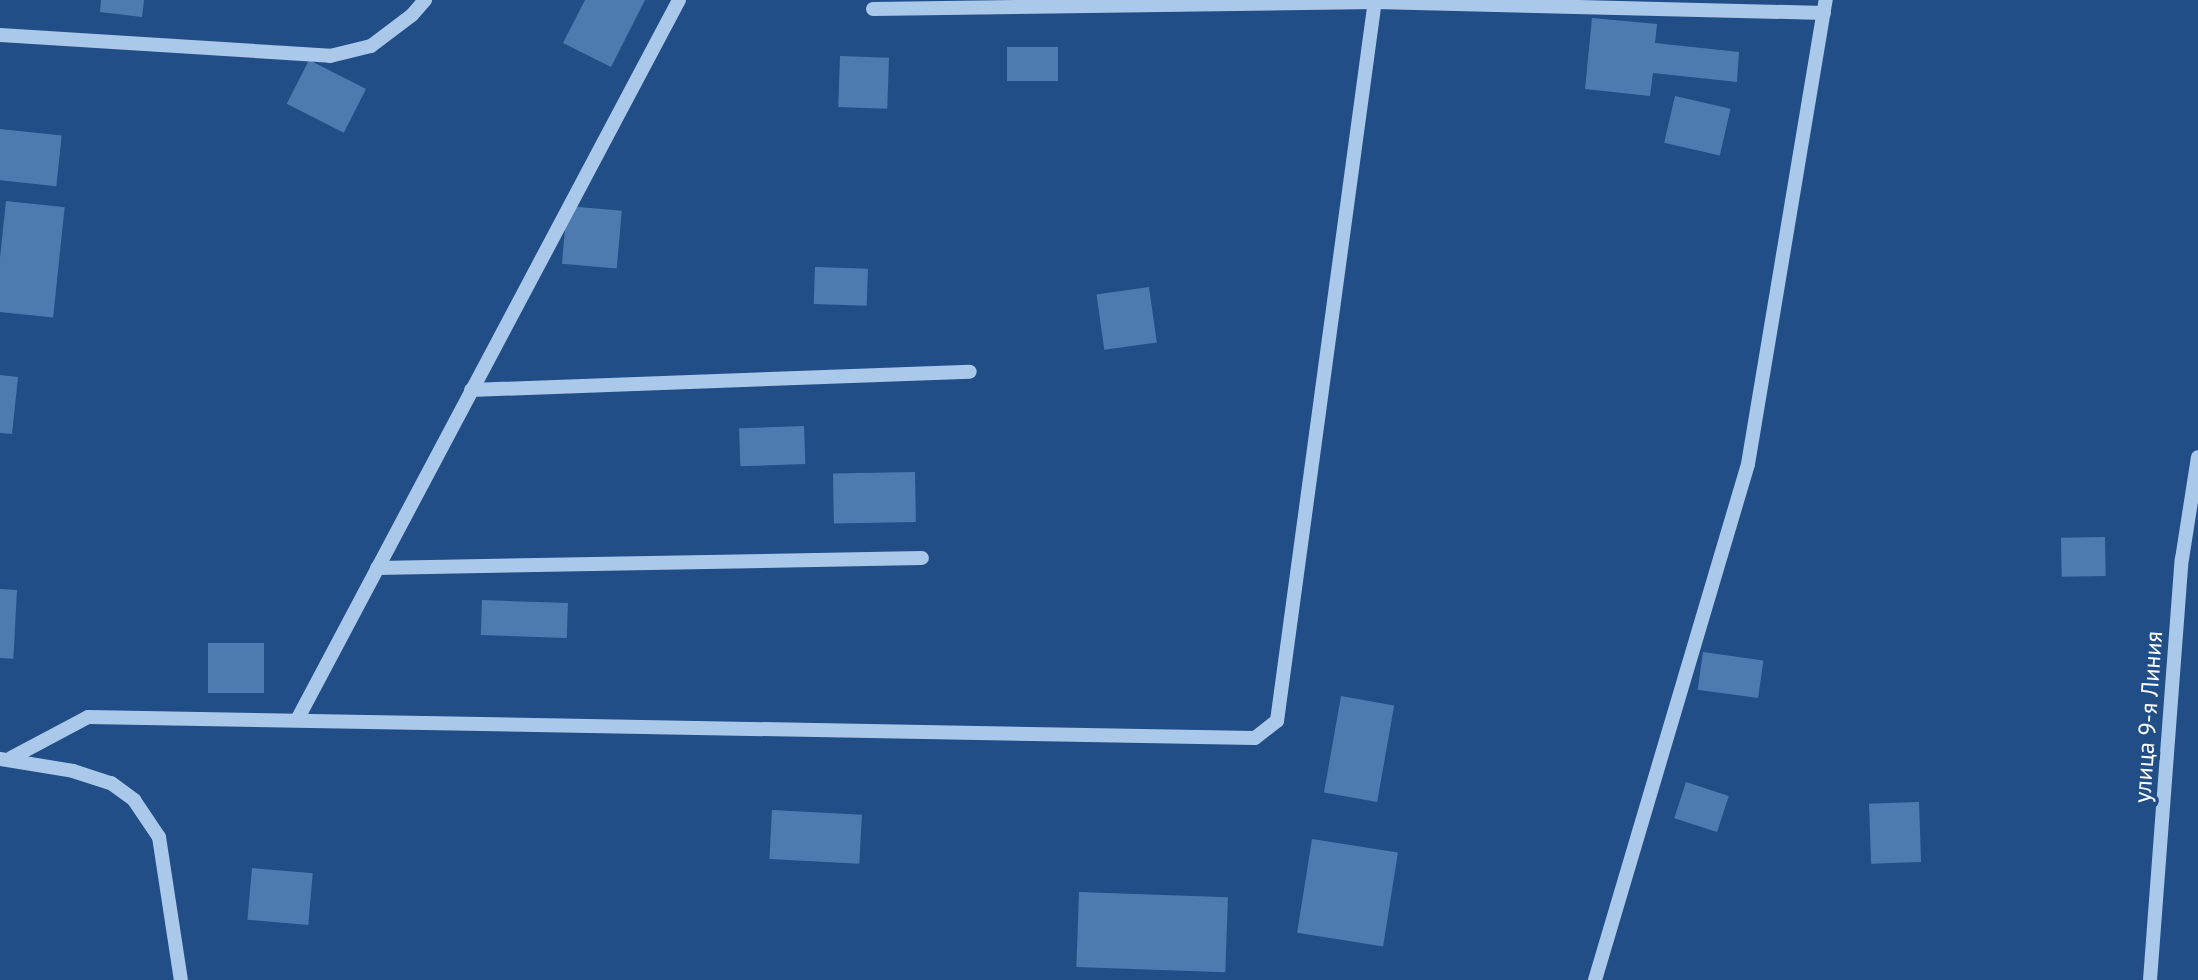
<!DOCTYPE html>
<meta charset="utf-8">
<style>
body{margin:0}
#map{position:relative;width:2198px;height:980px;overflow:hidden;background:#214e86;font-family:"PT Sans",sans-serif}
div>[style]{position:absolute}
.building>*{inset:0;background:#4d7bb1;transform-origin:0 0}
.minor>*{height:14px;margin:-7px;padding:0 7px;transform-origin:7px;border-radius:7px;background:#aac8ea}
span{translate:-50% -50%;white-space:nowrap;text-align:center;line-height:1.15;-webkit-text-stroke:7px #214e86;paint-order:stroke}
.street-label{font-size:24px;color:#fff}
</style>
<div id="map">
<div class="building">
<i style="clip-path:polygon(101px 0,144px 0,142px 17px,100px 12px)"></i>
<i style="clip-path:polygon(585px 0,645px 0,611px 67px,563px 43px)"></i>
<i style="clip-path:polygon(1592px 18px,1657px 24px,1655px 43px,1739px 52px,1737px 82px,1653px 73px,1650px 96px,1585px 89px)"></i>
<i style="left:1007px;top:47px;width:51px;height:34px"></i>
<i style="left:840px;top:56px;width:49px;height:51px;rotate:2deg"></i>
<i style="left:309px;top:60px;width:64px;height:49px;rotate:27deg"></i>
<i style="left:1675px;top:96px;width:57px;height:48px;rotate:13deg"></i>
<i style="left:0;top:129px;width:62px;height:51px;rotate:6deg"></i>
<i style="left:6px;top:201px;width:59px;height:111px;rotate:6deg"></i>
<i style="left:567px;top:206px;width:55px;height:58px;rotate:5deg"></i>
<i style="left:815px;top:267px;width:53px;height:37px;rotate:2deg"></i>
<i style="left:1149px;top:287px;width:56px;height:53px;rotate:82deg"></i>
<i style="clip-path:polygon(0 375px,18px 377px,12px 434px,0 433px)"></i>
<i style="left:804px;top:426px;width:38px;height:65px;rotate:88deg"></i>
<i style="left:915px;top:472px;width:50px;height:82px;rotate:89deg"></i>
<i style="left:2105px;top:537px;width:39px;height:44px;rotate:89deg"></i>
<i style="left:0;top:589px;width:17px;height:69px;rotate:3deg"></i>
<i style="left:482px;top:600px;width:86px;height:35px;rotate:2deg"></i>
<i style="left:208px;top:643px;width:56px;height:50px"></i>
<i style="left:1703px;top:652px;width:61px;height:38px;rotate:8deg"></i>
<i style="left:1341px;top:696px;width:54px;height:98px;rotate:10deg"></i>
<i style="left:1686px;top:782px;width:45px;height:38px;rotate:18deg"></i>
<i style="left:1919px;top:802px;width:60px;height:50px;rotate:88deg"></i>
<i style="left:772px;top:810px;width:90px;height:49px;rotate:3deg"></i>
<i style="left:1312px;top:839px;width:87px;height:95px;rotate:9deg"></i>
<i style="left:252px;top:868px;width:61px;height:52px;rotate:5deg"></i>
<i style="left:1079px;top:892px;width:149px;height:75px;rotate:2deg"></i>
</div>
<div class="minor">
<i style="left:873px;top:9px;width:502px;rotate:-0.8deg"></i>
<i style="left:1375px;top:2px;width:449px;rotate:1.4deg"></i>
<i style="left:0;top:35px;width:331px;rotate:3.6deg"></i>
<i style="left:330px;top:56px;width:42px;rotate:-13.7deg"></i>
<i style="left:371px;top:46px;width:51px;rotate:-37.1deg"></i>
<i style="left:412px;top:15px;width:20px;rotate:-49deg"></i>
<i style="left:471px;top:390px;width:499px;rotate:-2.1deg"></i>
<i style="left:377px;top:568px;width:545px;rotate:-1.05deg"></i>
<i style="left:297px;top:720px;width:815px;rotate:-62.05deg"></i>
<i style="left:11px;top:758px;width:87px;rotate:-28deg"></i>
<i style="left:88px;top:717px;width:1167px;rotate:1.03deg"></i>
<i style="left:1255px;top:738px;width:28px;rotate:-38deg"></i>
<i style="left:1277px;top:721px;width:728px;rotate:-82.26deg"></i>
<i style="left:0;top:759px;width:74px;rotate:9.3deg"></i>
<i style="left:73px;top:771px;width:40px;rotate:18deg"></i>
<i style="left:111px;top:783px;width:29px;rotate:36deg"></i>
<i style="left:134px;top:800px;width:45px;rotate:56deg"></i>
<i style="left:159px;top:837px;width:145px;rotate:81.3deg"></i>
<i style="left:1595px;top:980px;width:538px;rotate:-73.48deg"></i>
<i style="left:1748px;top:464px;width:471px;rotate:-80.5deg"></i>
<i style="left:2150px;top:980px;width:422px;rotate:-85.7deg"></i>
<i style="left:2182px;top:559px;width:103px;rotate:-81.1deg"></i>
</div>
<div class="street-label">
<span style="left:2148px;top:717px;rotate:-86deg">улица 9-я Линия</span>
</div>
</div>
